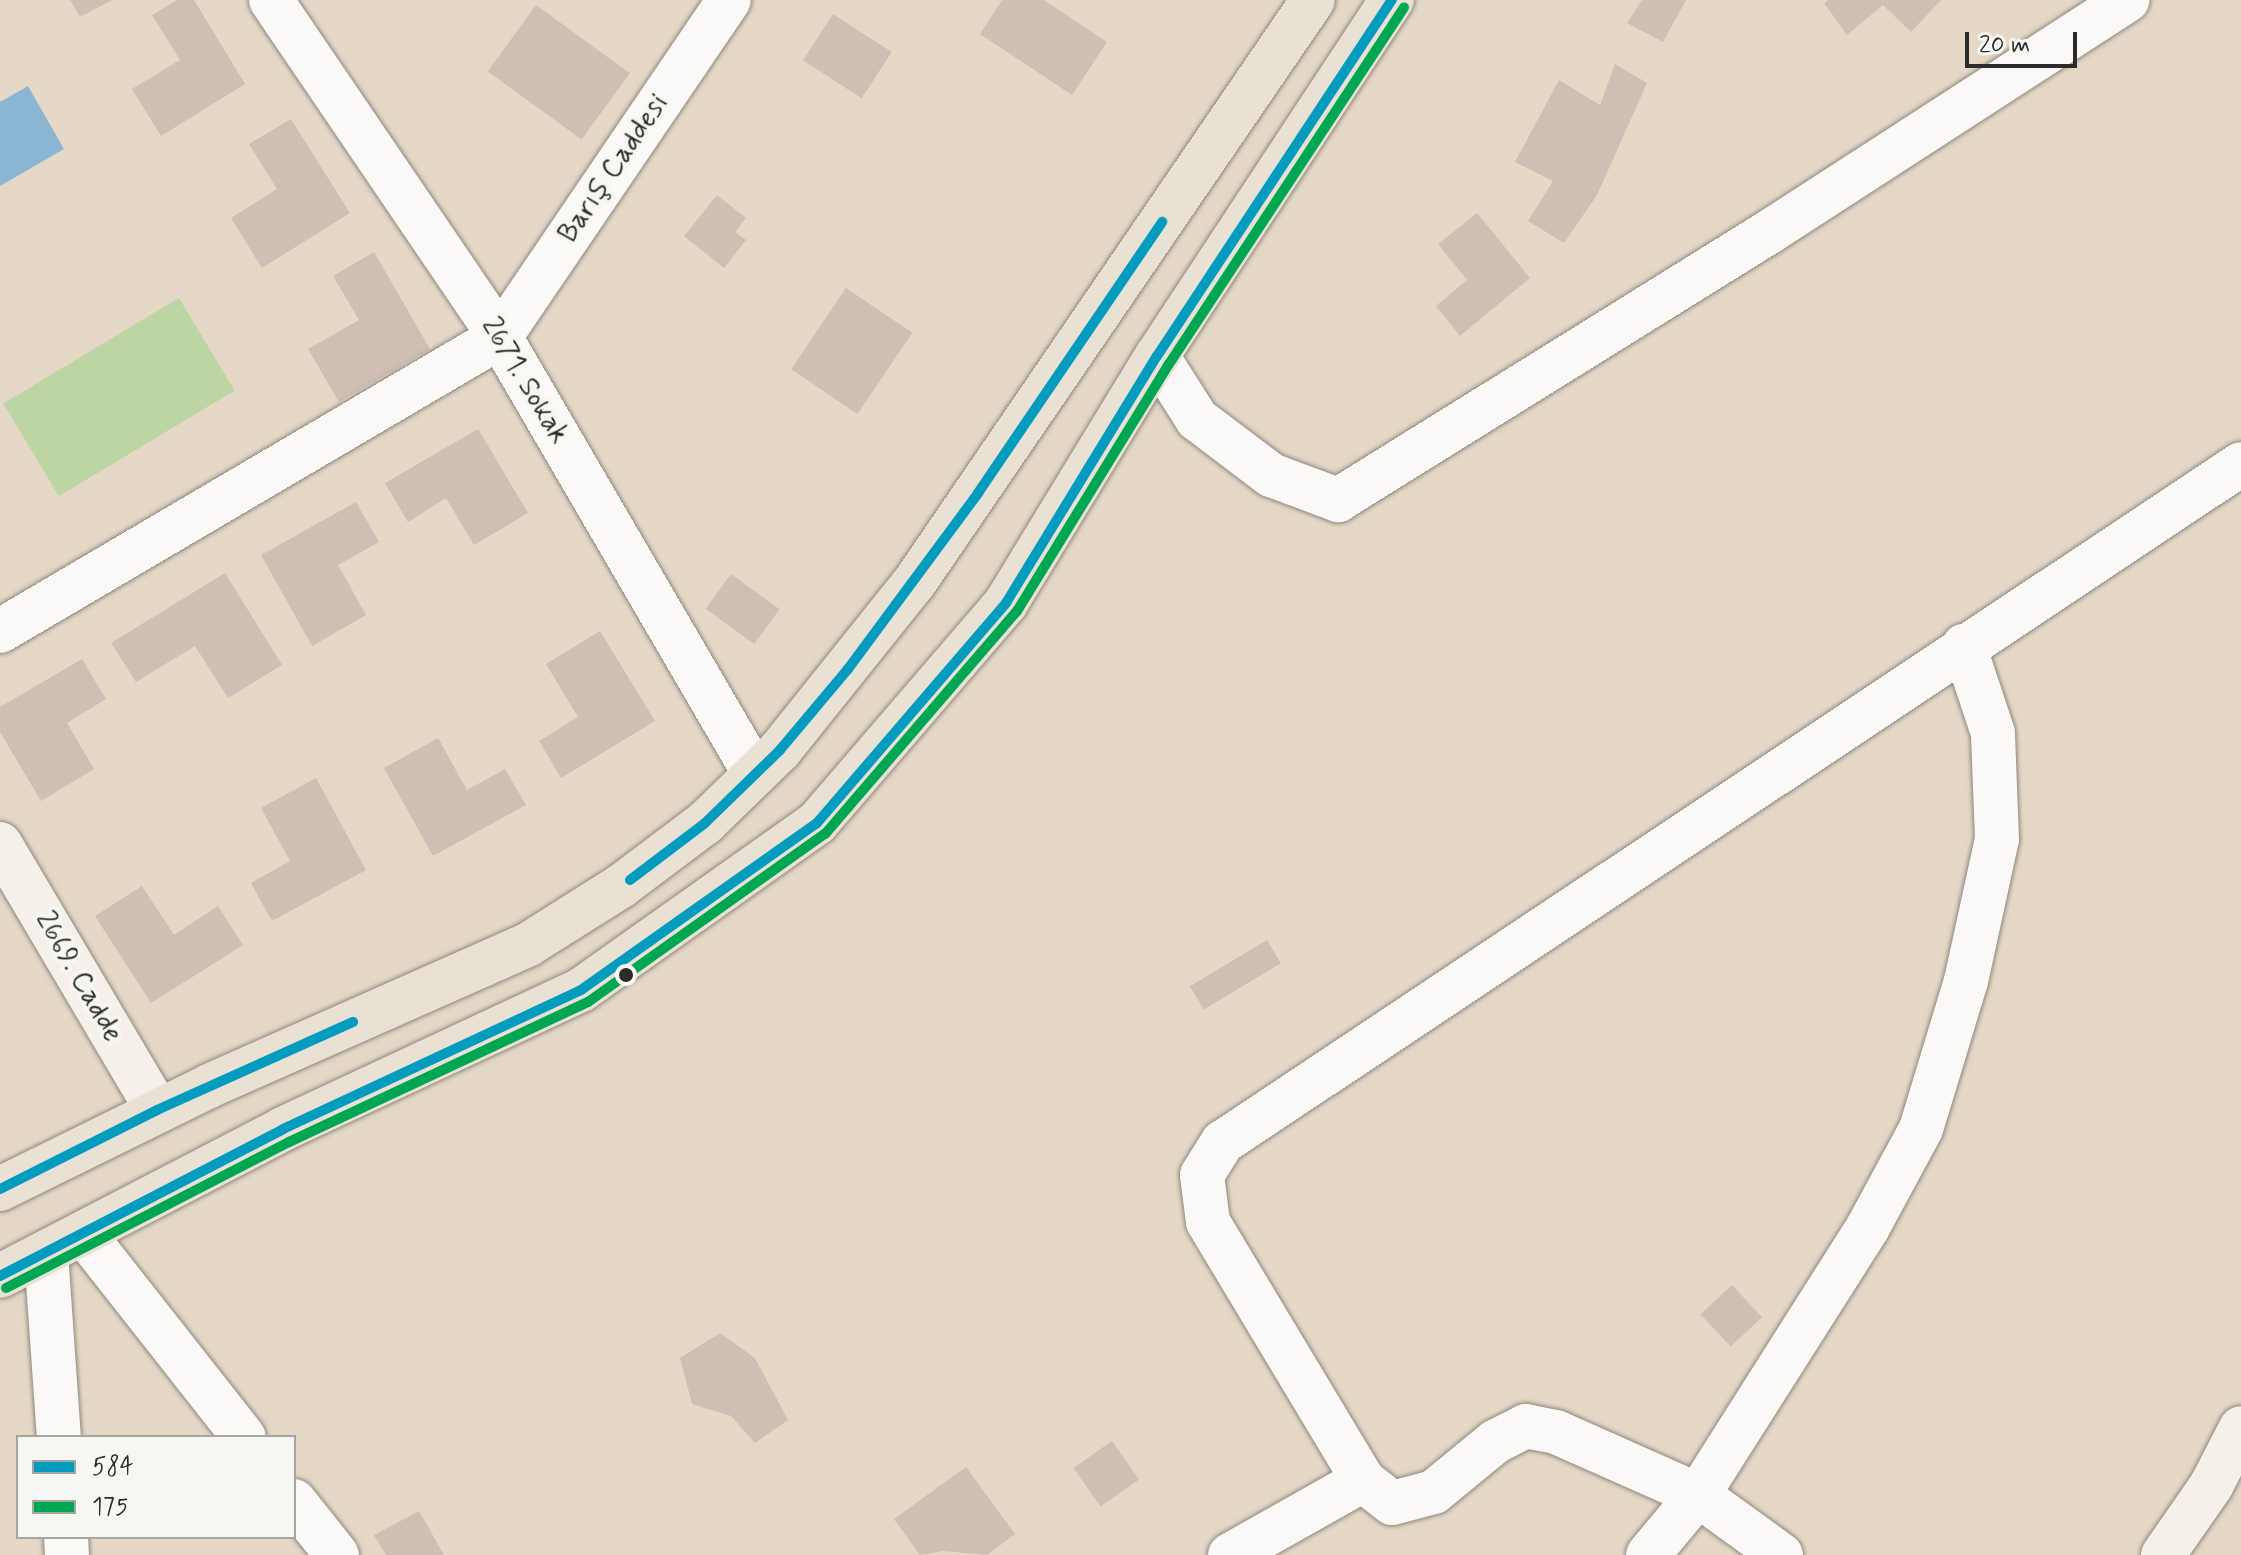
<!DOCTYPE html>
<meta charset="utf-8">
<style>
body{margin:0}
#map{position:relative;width:2241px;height:1555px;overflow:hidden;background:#e5d8c7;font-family:Mynerve,sans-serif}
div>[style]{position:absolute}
.green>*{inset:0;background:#bdd5a2;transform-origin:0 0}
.water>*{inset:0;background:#8ab6d4}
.building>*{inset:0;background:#d0bdb3;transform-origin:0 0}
.roads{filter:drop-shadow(0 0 2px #8e877e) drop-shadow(0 0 2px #8e877e)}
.street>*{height:44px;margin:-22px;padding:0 22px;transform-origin:22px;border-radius:22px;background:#fbf9f7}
.secondary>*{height:44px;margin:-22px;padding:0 22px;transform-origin:22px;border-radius:22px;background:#f5f0e9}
.primary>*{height:44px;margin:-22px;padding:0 22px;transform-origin:22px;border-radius:22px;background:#eae1d5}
.bus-1>*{height:10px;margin:-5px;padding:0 5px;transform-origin:5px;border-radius:5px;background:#049cbe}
.bus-2>*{height:10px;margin:-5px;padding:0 5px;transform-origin:5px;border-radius:5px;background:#00a651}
.dots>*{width:22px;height:22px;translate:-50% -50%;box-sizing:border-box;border:4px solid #f6f6f2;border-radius:50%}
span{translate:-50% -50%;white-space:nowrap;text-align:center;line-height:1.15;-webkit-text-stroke:8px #f6f6f2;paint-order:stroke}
.street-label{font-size:28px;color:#2b2b2b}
.legend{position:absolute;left:16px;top:1435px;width:280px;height:104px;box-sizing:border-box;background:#f6f6f2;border:2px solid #a5a5a2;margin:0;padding:10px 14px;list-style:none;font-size:24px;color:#2b2b2b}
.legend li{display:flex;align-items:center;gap:16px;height:40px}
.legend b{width:40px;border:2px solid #a5a5a2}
.scale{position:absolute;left:1965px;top:32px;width:112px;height:36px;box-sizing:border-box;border:4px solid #2b2b2b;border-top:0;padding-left:10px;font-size:24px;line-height:28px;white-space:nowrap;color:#2b2b2b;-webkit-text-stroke:6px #f6f6f2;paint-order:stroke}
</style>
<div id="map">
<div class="green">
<i style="left:179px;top:298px;width:108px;height:205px;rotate:59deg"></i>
</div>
<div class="water">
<i style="clip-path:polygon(28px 86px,64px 149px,0 186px,0 102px)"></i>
</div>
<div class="building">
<i style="clip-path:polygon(70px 0,112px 0,80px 17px)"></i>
<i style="clip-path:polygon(177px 0,194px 0,245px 84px,161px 136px,132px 89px,180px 60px,152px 15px)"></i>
<i style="clip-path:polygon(1002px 0,1044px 0,1107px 42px,1072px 95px,980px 34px)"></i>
<i style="clip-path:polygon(1642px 0,1686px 0,1663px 42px,1627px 23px)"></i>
<i style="clip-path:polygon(1828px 0,1941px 0,1911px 32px,1883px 5px,1847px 35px,1824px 3px)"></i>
<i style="left:536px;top:5px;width:116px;height:82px;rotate:36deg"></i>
<i style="left:833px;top:14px;width:70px;height:55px;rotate:33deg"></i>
<i style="clip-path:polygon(1615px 64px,1647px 83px,1597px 195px,1564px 243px,1528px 221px,1553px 181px,1515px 162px,1559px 80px,1600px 105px)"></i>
<i style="clip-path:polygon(291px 119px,350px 213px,262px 268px,231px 218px,277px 189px,249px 144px)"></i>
<i style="clip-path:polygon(717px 195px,746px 218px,735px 232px,746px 240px,724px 268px,684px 236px)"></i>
<i style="clip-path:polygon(1477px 213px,1530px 278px,1460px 336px,1436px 306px,1467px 280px,1438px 244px)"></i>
<i style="clip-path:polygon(374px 252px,430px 349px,339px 402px,308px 349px,359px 320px,333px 276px)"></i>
<i style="left:846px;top:288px;width:80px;height:98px;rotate:34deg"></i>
<i style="clip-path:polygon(478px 429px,528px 513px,474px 545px,446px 498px,408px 522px,385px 483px)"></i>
<i style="clip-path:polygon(356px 502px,379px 542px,338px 565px,366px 615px,312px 646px,261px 555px)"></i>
<i style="clip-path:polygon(225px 573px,282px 665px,228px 698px,195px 646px,136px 682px,111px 643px)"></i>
<i style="left:731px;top:574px;width:60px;height:43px;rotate:36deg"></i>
<i style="clip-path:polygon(600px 631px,655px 721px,561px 778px,539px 741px,578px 717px,546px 664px)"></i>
<i style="clip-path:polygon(82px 659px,106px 699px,67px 723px,94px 769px,41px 801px,0 732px,0 707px)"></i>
<i style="clip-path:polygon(438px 738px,467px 790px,505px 769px,526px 805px,433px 856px,384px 768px)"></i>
<i style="clip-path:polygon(316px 778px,366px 870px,272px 921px,251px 883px,290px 861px,261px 808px)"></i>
<i style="clip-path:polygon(142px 886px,174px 935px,218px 906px,243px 945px,151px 1003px,95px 916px)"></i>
<i style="left:1267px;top:940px;width:27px;height:90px;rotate:59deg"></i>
<i style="left:1732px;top:1285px;width:44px;height:43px;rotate:47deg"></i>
<i style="clip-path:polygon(720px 1333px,755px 1358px,788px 1420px,755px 1443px,731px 1416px,692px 1404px,680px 1358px)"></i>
<i style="left:1112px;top:1441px;width:47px;height:47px;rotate:55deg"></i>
<i style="clip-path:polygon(966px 1467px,1015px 1534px,987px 1555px,943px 1551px,920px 1555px,894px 1519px)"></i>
<i style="clip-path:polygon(419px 1511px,444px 1555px,386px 1555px,374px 1535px)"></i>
</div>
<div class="roads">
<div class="street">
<i style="left:271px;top:0;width:407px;rotate:55.8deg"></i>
<i style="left:500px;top:337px;width:506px;rotate:59.74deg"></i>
<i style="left:1157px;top:356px;width:75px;rotate:57.6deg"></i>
<i style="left:1197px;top:419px;width:93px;rotate:37.1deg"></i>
<i style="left:1271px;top:475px;width:72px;rotate:20.5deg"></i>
<i style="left:1338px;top:500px;width:508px;rotate:-31.87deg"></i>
<i style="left:1769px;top:232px;width:427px;rotate:-32.9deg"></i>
<i style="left:0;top:631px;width:580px;rotate:-30.46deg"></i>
<i style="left:500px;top:337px;width:407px;rotate:-55.8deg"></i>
<i style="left:84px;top:1234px;width:258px;rotate:51.8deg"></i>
<i style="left:46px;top:1253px;width:184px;rotate:86deg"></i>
<i style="left:294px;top:1501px;width:69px;rotate:51.5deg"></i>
<i style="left:66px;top:1537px;width:18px;rotate:87deg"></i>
<i style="left:1230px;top:1555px;width:153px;rotate:-29.4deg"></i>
<i style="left:1648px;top:1555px;width:78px;rotate:-50.2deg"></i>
<i style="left:1698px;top:1495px;width:317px;rotate:-57.6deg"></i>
<i style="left:1868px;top:1227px;width:111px;rotate:-61.6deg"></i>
<i style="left:1921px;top:1129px;width:155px;rotate:-73.1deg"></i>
<i style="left:1966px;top:981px;width:145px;rotate:-77.7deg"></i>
<i style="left:1997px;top:839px;width:106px;rotate:-92.2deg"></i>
<i style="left:1993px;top:733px;width:92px;rotate:-108.4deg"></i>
<i style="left:1781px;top:1555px;width:102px;rotate:-144.1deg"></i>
<i style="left:1698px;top:1495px;width:155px;rotate:-156.1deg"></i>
<i style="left:1556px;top:1432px;width:31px;rotate:-169deg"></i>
<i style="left:1526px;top:1426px;width:34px;rotate:153deg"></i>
<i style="left:1496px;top:1441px;width:80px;rotate:140.6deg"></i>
<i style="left:1434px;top:1492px;width:43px;rotate:165.3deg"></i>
<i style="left:1392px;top:1503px;width:37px;rotate:-142deg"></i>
<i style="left:1363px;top:1480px;width:301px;rotate:-121deg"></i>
<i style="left:1208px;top:1222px;width:47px;rotate:-97.3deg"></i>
<i style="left:1202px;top:1175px;width:39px;rotate:-58deg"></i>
<i style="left:1223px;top:1142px;width:1223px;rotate:-33.66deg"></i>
</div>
<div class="secondary">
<i style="left:0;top:844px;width:309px;rotate:59.4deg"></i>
<i style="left:2163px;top:1555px;width:84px;rotate:-55.2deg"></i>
<i style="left:2211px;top:1486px;width:65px;rotate:-62.7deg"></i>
</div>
<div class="primary">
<i style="left:0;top:1189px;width:233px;rotate:-26.2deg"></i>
<i style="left:209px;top:1086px;width:350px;rotate:-23.9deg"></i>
<i style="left:529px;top:944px;width:109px;rotate:-32.2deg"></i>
<i style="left:621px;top:886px;width:105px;rotate:-36.9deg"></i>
<i style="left:705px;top:823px;width:105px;rotate:-44.2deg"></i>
<i style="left:780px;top:750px;width:214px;rotate:-51.3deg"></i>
<i style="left:914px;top:583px;width:706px;rotate:-55.61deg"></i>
<i style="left:0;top:1276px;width:319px;rotate:-27.4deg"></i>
<i style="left:283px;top:1129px;width:329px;rotate:-25deg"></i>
<i style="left:581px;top:990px;width:289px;rotate:-35.3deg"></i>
<i style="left:817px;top:823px;width:290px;rotate:-49.3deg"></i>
<i style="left:1006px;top:603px;width:289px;rotate:-58.6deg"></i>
<i style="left:1157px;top:356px;width:427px;rotate:-56.6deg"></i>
</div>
</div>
<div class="bus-1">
<i style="left:630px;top:880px;width:94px;rotate:-37.2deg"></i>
<i style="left:705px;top:823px;width:105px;rotate:-44.2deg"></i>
<i style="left:780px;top:750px;width:106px;rotate:-50deg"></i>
<i style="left:848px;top:669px;width:219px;rotate:-53.5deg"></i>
<i style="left:978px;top:493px;width:328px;rotate:-55.8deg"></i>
<i style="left:0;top:1189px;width:176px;rotate:-26.7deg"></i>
<i style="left:157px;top:1110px;width:215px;rotate:-24.2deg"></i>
<i style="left:0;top:1276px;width:319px;rotate:-27.4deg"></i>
<i style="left:283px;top:1129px;width:329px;rotate:-25deg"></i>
<i style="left:581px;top:990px;width:289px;rotate:-35.3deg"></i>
<i style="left:817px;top:823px;width:290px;rotate:-49.3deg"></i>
<i style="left:1006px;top:603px;width:289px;rotate:-58.6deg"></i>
<i style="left:1157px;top:356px;width:427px;rotate:-56.6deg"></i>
</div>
<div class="bus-2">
<i style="left:6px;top:1288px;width:318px;rotate:-27.3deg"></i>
<i style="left:289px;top:1142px;width:330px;rotate:-25.1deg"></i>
<i style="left:588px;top:1002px;width:292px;rotate:-35.4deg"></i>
<i style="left:826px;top:833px;width:293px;rotate:-49.3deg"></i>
<i style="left:1017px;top:611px;width:290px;rotate:-58.4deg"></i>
<i style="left:1169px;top:364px;width:427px;rotate:-56.6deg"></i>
</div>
<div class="dots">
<i style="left:626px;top:975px;background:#2b2b2b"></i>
</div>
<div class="street-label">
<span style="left:614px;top:169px;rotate:-56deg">Barış Caddesi</span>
<span style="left:524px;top:381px;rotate:59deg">2671. Sokak</span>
<span style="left:78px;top:977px;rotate:60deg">2669. Cadde</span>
</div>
<ul class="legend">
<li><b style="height:10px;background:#049cbe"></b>584</li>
<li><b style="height:10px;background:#00a651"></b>175</li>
</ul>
<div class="scale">20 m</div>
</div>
